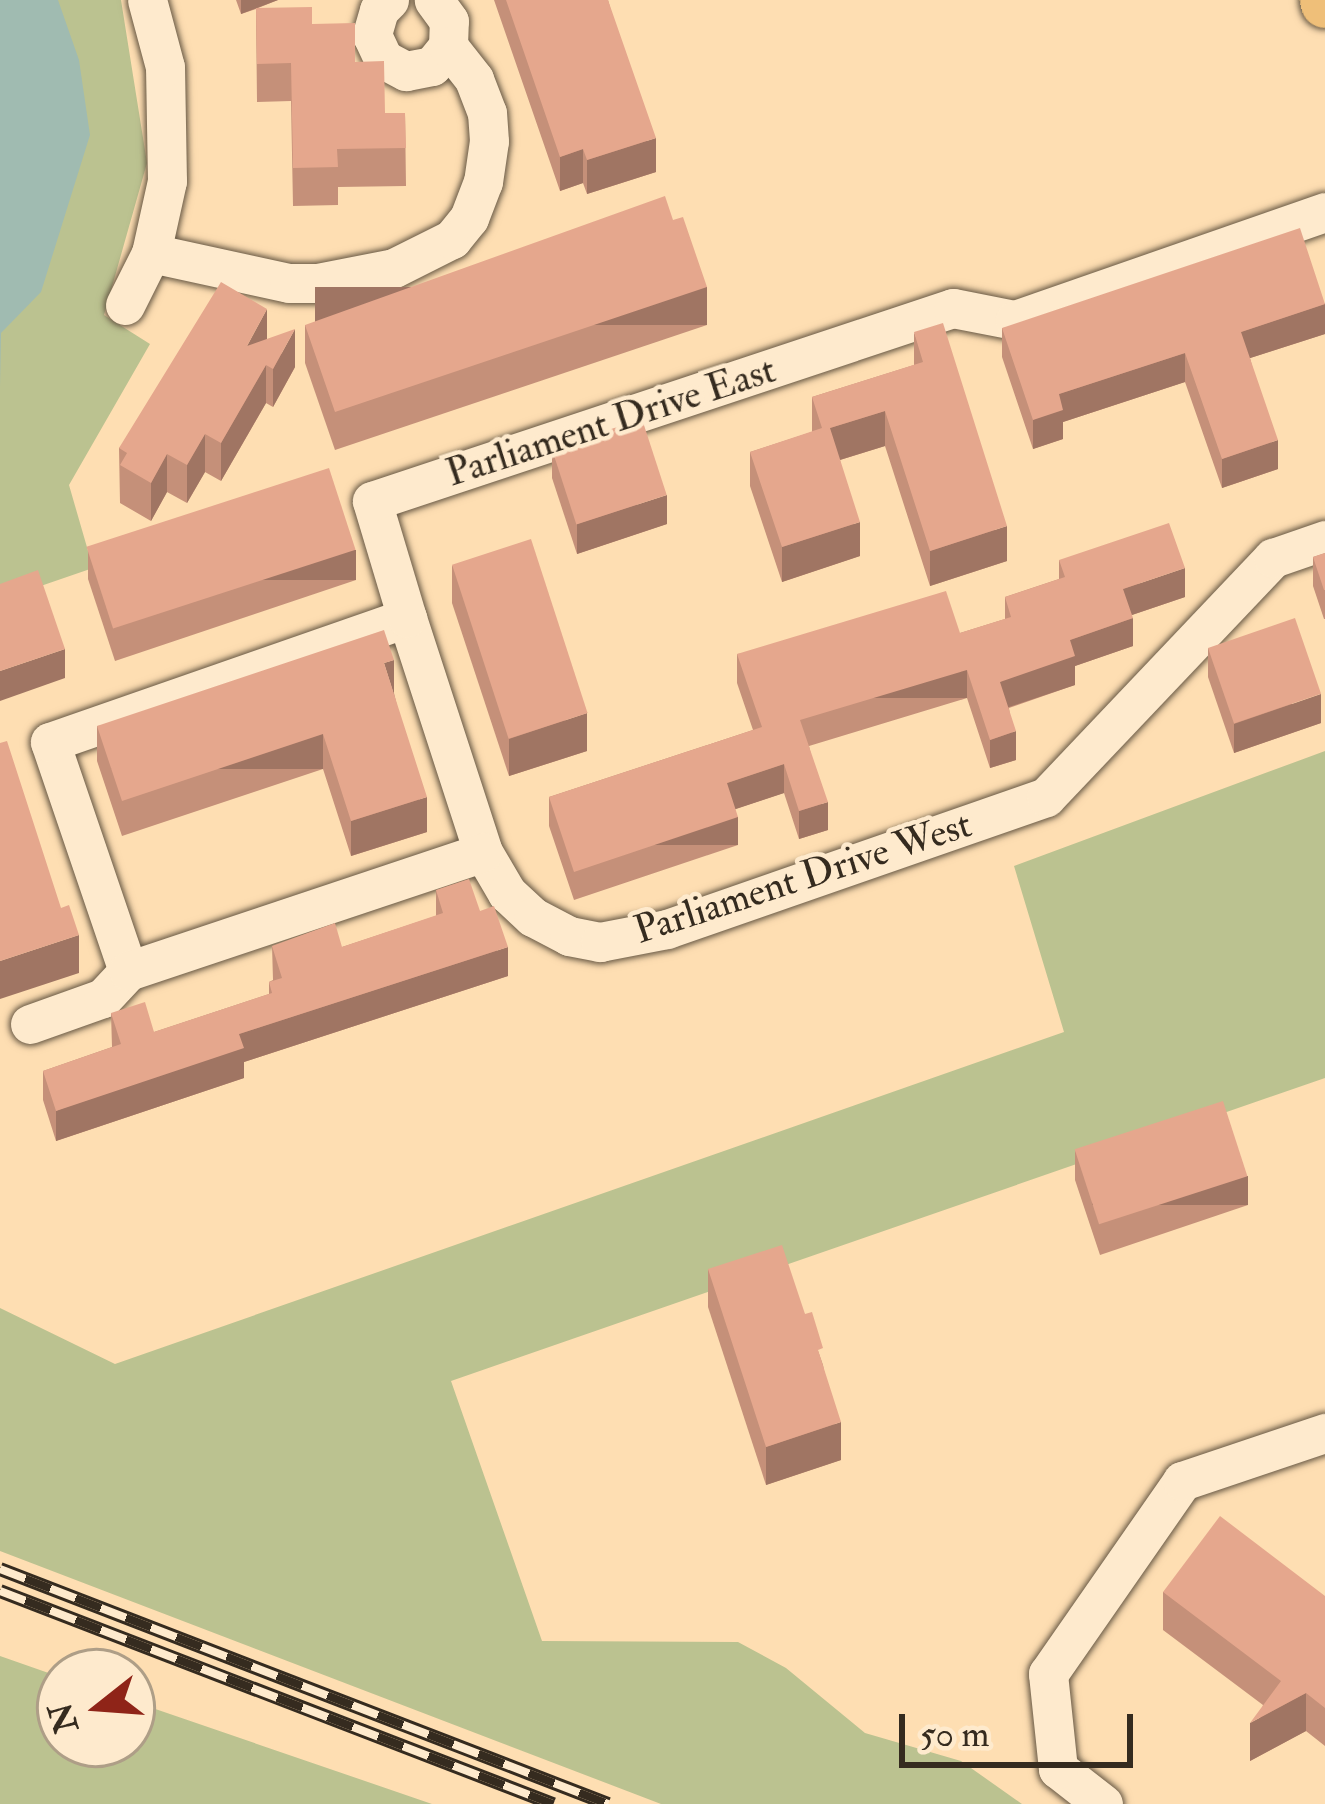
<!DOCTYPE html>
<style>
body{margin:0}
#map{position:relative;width:1325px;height:1804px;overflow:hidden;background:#fedeb2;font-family:"IM FELL Double Pica",serif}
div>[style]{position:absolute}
.green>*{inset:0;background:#bbc290}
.water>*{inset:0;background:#a0bbb1}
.roads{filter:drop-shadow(0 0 3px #675844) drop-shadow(0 0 3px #675844)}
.minor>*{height:39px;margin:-19.5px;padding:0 19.5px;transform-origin:19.5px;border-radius:19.5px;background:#feeacd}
.major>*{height:48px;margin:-24px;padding:0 24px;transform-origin:24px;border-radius:24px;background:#efbf79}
.rail>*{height:14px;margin-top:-7px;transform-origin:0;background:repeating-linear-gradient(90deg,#feeacd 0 27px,#352b1f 0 54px);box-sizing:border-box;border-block:3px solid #352b1f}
.wall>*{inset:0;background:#c59079}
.shaded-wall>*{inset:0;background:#a07563;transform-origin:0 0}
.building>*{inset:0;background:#e5a78d;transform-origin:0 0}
span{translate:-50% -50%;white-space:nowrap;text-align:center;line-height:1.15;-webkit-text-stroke:9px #feeacd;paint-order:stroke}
.street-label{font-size:39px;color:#352b1f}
.north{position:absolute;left:36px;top:1648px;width:120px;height:120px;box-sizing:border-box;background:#feeacd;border:3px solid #ae9e87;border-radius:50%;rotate:253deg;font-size:33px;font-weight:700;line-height:48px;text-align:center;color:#352b1f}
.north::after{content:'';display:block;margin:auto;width:42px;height:54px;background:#8f2418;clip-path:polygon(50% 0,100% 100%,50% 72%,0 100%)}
.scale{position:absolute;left:899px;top:1714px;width:234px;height:54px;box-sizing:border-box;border:6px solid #352b1f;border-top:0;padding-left:15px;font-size:36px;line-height:42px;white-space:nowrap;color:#352b1f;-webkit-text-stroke:9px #feeacd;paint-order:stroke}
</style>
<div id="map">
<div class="green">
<i style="clip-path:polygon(0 0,121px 0,147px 163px,104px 315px,150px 344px,69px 485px,93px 568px,0 600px)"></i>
<i style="clip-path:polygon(1325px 751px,1325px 1078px,451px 1381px,542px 1641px,738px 1642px,786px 1668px,865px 1733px,961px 1761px,1022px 1804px,661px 1804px,0 1551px,0 1308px,115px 1364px,1064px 1032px,1014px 866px)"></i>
<i style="clip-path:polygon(0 1656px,60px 1677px,60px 1744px,132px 1744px,132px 1701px,432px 1804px,0 1804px)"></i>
</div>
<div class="water">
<i style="clip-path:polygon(0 0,58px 0,79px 60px,90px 135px,41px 292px,1px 333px,0 388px)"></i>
</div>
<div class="roads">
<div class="minor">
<i style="left:389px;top:0;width:14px;rotate:135deg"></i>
<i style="left:379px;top:10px;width:26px;rotate:106deg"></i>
<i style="left:372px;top:35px;width:26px;rotate:65deg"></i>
<i style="left:383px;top:59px;width:26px;rotate:28deg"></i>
<i style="left:406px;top:71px;width:26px;rotate:-11deg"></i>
<i style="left:432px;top:66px;width:26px;rotate:-51deg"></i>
<i style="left:448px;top:46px;width:25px;rotate:-88deg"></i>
<i style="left:449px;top:21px;width:26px;rotate:-126deg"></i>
<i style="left:151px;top:253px;width:141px;rotate:12.3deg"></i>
<i style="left:289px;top:283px;width:29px"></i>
<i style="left:318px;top:283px;width:77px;rotate:-11.2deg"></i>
<i style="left:394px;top:268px;width:65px;rotate:-26.6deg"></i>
<i style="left:452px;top:239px;width:27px;rotate:-51deg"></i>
<i style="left:469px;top:218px;width:39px;rotate:-69deg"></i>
<i style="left:483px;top:182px;width:41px;rotate:-81.7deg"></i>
<i style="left:489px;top:141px;width:28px;rotate:-94deg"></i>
<i style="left:487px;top:113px;width:36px;rotate:-111deg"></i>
<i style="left:474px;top:79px;width:42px;rotate:-128.2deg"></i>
<i style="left:125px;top:305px;width:58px;rotate:-63.4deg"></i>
<i style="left:151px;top:253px;width:74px;rotate:-77.5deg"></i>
<i style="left:167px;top:181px;width:114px;rotate:-91deg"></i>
<i style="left:165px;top:67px;width:69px;rotate:-105deg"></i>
<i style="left:407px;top:618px;width:246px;rotate:72deg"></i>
<i style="left:483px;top:852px;width:48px;rotate:59.7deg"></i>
<i style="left:507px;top:893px;width:35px;rotate:43deg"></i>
<i style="left:533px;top:917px;width:41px;rotate:27.8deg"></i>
<i style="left:569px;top:936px;width:32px;rotate:11deg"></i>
<i style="left:600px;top:942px;width:68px;rotate:-11deg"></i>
<i style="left:667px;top:929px;width:401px;rotate:-19.2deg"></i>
<i style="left:1046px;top:797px;width:330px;rotate:-46.5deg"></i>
<i style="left:1273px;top:558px;width:55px;rotate:-19.1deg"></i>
<i style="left:128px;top:971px;width:242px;rotate:-108.8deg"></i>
<i style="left:50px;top:742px;width:378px;rotate:-19.2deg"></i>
<i style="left:407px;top:618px;width:122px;rotate:-106.7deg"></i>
<i style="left:372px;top:501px;width:612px;rotate:-18.38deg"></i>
<i style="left:953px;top:308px;width:63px;rotate:11deg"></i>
<i style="left:1015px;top:320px;width:328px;rotate:-19.2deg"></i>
<i style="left:30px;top:1024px;width:77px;rotate:-19.6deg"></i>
<i style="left:103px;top:998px;width:37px;rotate:-47deg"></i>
<i style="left:128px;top:971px;width:374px;rotate:-18.5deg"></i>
<i style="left:1103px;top:1804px;width:57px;rotate:-142.1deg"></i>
<i style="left:1058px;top:1769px;width:96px;rotate:-96deg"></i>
<i style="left:1048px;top:1674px;width:235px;rotate:-55.2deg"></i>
<i style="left:1182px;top:1481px;width:151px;rotate:-18.6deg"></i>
</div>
<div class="major">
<i style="left:1324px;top:0;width:4px;rotate:76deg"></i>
</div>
</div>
<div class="rail">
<i style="left:0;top:1569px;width:652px;rotate:21.13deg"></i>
<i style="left:0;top:1591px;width:593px;rotate:21.07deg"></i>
</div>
<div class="wall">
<i style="clip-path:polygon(236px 0,278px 0,258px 8px,312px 24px,355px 62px,385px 113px,405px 113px,406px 186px,338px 187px,338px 205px,293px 206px,291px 101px,257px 102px,256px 9px,241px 14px)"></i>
<i style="clip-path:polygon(494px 0,608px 0,656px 172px,587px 194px,583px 183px,560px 191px)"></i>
<i style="clip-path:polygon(1325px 303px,1325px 334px,1250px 358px,1278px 469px,1222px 488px,1185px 382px,1063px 422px,1063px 439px,1033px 449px,1002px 357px,1002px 328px)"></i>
<i style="clip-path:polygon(305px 325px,707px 325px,335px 450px,305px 363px)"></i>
<i style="clip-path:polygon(914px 332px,1007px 561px,930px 586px,885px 446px,840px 460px,860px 556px,782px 582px,750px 486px,750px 452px,812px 432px,812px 397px,914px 365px)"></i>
<i style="clip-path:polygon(267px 339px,295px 367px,273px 407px,266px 403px,221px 481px,205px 472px,187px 503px,167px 492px,151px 521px,120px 503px,119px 448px)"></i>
<i style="clip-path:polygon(552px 449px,667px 524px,577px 554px,552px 478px)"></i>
<i style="clip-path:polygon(88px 550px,356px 580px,115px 661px,88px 579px)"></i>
<i style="clip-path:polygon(1325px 553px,1325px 619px,1324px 619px,1313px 586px,1313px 557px)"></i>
<i style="clip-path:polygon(1059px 560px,1185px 597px,1132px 615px,1133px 646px,1075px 666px,1075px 685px,1009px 708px,1016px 760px,990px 768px,967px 698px,809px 746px,828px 830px,799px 839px,784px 793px,735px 809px,738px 845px,574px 900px,549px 826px,549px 797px,753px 730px,737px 683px,737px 654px,960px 633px,1005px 619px,1005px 597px,1059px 579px)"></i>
<i style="clip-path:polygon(452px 565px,587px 751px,509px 776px,452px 603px)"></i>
<i style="clip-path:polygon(1208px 648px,1321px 723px,1234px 753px,1208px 677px)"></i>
<i style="clip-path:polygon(394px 693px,427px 832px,351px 856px,323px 769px,122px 836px,97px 761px,97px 726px)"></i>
<i style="clip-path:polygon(436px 890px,480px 911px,508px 976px,244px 1062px,244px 1078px,56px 1141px,43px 1100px,43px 1071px,112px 1047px,111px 1013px,154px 1032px,269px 994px,269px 982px,273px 980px,272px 946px,342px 947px,436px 916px)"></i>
<i style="clip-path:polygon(1075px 1151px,1248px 1205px,1100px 1255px,1075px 1180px)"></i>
<i style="clip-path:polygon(708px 1269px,805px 1314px,823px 1365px,841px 1460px,766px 1485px,708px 1307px)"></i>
<i style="clip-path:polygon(1163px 1592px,1325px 1596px,1325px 1746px,1306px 1731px,1250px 1761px,1263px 1705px,1163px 1630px)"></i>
</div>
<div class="shaded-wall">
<i style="clip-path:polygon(241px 0,278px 0,241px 14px)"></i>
<i style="clip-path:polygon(656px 138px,656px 172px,587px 194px,587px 160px)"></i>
<i style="clip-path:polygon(583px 149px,583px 183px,560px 191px,560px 157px)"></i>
<i style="left:707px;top:287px;width:38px;height:392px;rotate:90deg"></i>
<i style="clip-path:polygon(1325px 304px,1325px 334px,1241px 361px,1241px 332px)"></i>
<i style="clip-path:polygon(267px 309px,267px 347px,247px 346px)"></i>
<i style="clip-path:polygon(295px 329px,295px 367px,273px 407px,273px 369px)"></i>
<i style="clip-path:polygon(1185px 353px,1185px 382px,1063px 422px,1063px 439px,1033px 449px,1033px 420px,1059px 394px)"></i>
<i style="clip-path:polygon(266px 365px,266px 403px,221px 481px,221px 443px)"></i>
<i style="clip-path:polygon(885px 411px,885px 446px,830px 463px,830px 428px)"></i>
<i style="clip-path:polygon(205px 434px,205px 472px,187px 503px,187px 465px)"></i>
<i style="clip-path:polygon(1278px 440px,1278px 469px,1222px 488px,1222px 459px)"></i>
<i style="clip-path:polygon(167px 454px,167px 492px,151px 521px,151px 483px)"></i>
<i style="clip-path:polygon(667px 495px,667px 524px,577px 554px,577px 524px)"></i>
<i style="clip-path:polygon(860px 522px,860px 556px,782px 582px,782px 547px)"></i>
<i style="clip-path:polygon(1007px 526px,1007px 561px,930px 586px,930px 551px)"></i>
<i style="left:356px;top:550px;width:30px;height:254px;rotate:90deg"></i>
<i style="clip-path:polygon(1185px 568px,1185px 597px,1123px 618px,1123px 589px)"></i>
<i style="clip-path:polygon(1133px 618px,1133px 646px,1075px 666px,1075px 685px,1000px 710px,1000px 682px,1070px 640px)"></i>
<i style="clip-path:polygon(65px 649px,65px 678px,0 701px,0 671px)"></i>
<i style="clip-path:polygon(394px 660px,394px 695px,384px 663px)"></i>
<i style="left:967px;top:670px;width:28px;height:174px;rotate:90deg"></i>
<i style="clip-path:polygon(1321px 694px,1321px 723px,1234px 753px,1234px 724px)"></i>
<i style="clip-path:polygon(587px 713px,587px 751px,509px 776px,509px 739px)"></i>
<i style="clip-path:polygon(1016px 731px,1016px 760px,990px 768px,990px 740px)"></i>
<i style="left:323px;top:734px;width:35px;height:212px;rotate:90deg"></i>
<i style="clip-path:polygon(784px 764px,784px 793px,727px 812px,727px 783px)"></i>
<i style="clip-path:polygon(427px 797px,427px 832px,351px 856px,351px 821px)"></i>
<i style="clip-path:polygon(828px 802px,828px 830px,799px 839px,799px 811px)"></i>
<i style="left:738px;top:817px;width:28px;height:173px;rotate:90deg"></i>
<i style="clip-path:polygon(79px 935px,79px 973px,0 999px,0 961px)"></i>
<i style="clip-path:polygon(508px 947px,508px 976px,244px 1062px,244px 1078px,56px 1141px,56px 1111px,239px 1034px)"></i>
<i style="left:1248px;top:1176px;width:29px;height:156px;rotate:90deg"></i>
<i style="clip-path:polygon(841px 1422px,841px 1460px,766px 1485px,766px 1447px)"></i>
<i style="clip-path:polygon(1306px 1693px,1306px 1731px,1250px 1761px,1250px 1723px)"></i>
</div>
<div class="building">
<i style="clip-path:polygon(506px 0,608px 0,656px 138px,587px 160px,583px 149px,560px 157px)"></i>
<i style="clip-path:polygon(312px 7px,312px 24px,355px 23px,355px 62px,384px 61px,385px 113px,405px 113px,406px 148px,337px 149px,338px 167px,293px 168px,291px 63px,257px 64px,256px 8px)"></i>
<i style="clip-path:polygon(665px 196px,673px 220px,683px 217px,707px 287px,335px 412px,305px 325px)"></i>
<i style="clip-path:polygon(1300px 228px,1325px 304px,1241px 332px,1278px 440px,1222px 459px,1185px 353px,1059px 394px,1063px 410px,1033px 420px,1002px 328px)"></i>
<i style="clip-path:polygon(221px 282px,267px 309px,247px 346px,295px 329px,273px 369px,266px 365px,221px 443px,205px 434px,187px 465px,167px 454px,151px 483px,120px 465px,127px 453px,119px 448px)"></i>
<i style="clip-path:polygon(943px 323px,1007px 526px,930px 551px,885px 411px,830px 428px,860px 522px,782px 547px,750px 452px,822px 428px,812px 397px,923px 362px,914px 332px)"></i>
<i style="left:642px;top:419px;width:80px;height:95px;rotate:72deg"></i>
<i style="left:329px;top:468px;width:86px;height:255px;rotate:72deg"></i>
<i style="clip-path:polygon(1169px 523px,1185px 568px,1123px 589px,1133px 618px,1070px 640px,1075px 656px,1000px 682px,1016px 731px,990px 740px,967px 670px,800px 720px,828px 802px,799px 811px,784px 764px,727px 783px,738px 817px,574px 872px,549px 797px,762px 727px,737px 654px,946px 591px,960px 633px,1011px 617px,1005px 597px,1065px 577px,1059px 560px)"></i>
<i style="left:531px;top:539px;width:183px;height:83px;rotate:72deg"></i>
<i style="clip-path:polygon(1325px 553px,1325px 590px,1324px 590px,1313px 557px)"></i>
<i style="clip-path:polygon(38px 570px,65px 649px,0 671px,0 584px)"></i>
<i style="left:1295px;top:618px;width:80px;height:92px;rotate:71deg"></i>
<i style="clip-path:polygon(384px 630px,394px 660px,384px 663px,427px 797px,351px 821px,323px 734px,122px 801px,97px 726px)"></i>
<i style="clip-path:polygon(7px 741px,61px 908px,69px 905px,79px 935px,0 961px,0 743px)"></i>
<i style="clip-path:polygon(469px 879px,480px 911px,494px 906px,508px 947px,239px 1034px,244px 1048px,56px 1111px,43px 1071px,121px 1044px,111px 1013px,145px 1002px,154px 1032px,272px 993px,269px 982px,282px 978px,272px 946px,335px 923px,342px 947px,443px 913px,436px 890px)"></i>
<i style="left:1223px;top:1101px;width:79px;height:156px;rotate:72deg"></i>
<i style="clip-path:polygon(782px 1245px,805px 1314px,812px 1312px,823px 1348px,818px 1350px,841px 1422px,766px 1447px,708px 1269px)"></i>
<i style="clip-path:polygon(1220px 1516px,1325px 1596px,1325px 1708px,1306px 1693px,1250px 1723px,1281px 1681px,1163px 1592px)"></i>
</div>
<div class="street-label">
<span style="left:611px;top:422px;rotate:-18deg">Parliament Drive East</span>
<span style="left:803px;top:878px;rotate:-18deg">Parliament Drive West</span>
</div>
<div class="north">N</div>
<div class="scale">50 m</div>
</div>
